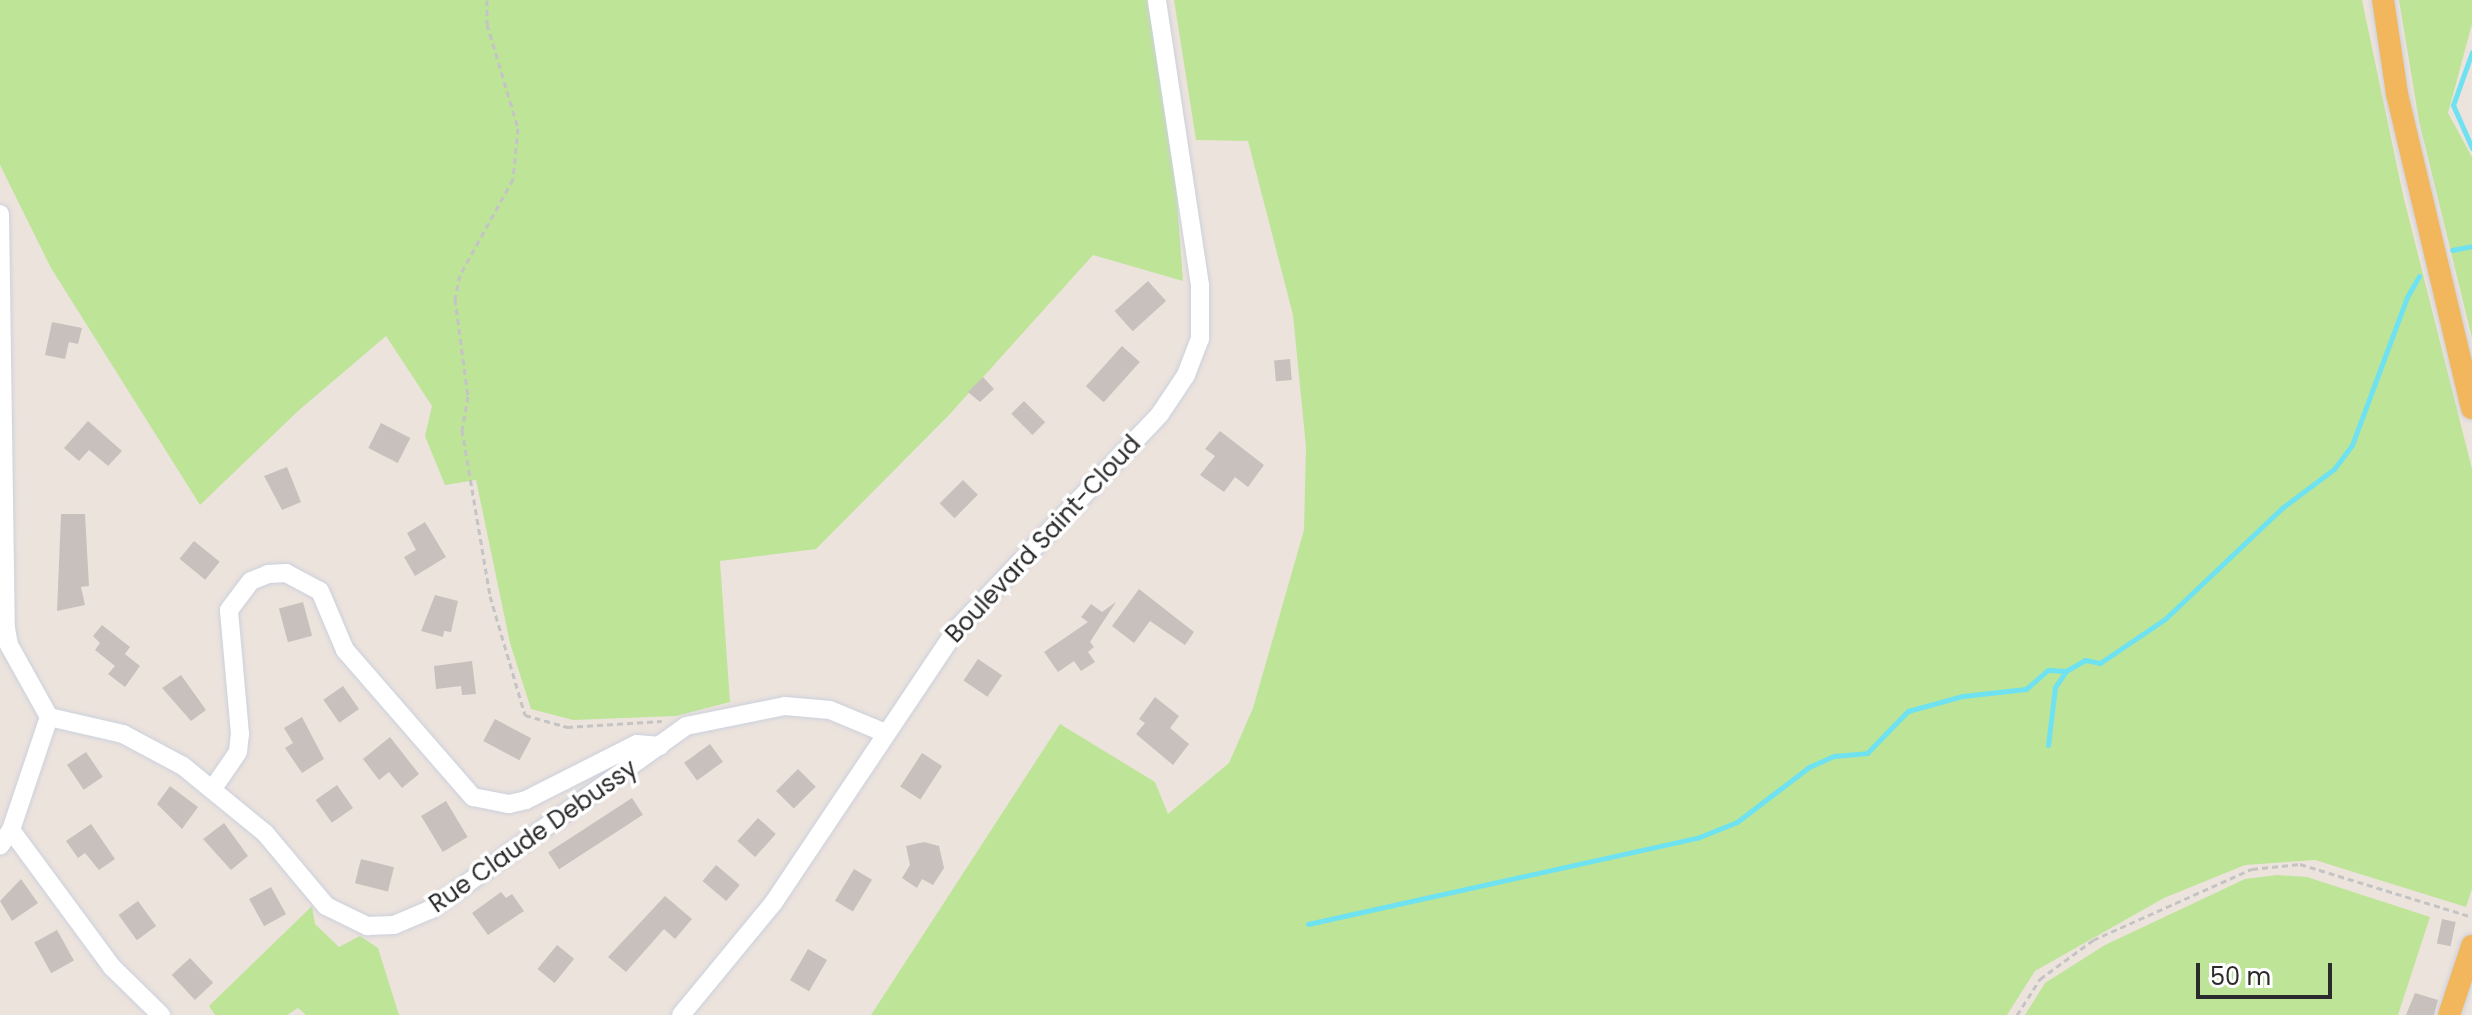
<!DOCTYPE html>
<style>
body{margin:0}
#map{position:relative;width:2472px;height:1015px;overflow:hidden;background:#ede3dd;font-family:Poppins,sans-serif}
div>[style]{position:absolute}
.green>*{inset:0;background:#bee498}
.stream>*{height:5px;margin:-2.5px;padding:0 2.5px;transform-origin:2.5px;border-radius:2.5px;background:#6ee2f0}
.building>*{inset:0;background:#c8c0bc;transform-origin:0 0}
.path>*{height:3px;margin-top:-1.5px;transform-origin:0;background:repeating-linear-gradient(90deg,#c4c4c4 0 6px,transparent 0 10px)}
.roads{filter:drop-shadow(0 0 2px #cbd1dc) drop-shadow(0 0 2px #cbd1dc)}
.minor>*{height:18px;margin:-9px;padding:0 9px;transform-origin:9px;border-radius:9px;background:#fff}
.major>*{height:22px;margin:-11px;padding:0 11px;transform-origin:11px;border-radius:11px;background:#f2b75c}
span{translate:-50% -50%;white-space:nowrap;text-align:center;line-height:1.15;-webkit-text-stroke:7px #fff;paint-order:stroke}
.street-label{font-size:24px;color:#2b2b2b}
.scale{position:absolute;left:2196px;top:963px;width:136px;height:36px;box-sizing:border-box;border:4px solid #2b2b2b;border-top:0;padding-left:10px;font-size:24px;line-height:28px;white-space:nowrap;color:#2b2b2b;-webkit-text-stroke:6px #fff;paint-order:stroke}
</style>
<div id="map">
<div class="green">
<i style="clip-path:polygon(0 0,1147px 0,1173px 146px,1183px 281px,1093px 255px,949px 415px,816px 549px,720px 561px,730px 702px,676px 716px,573px 720px,531px 709px,510px 643px,476px 480px,445px 485px,425px 436px,432px 406px,386px 336px,298px 411px,200px 505px,51px 268px,0 165px)"></i>
<i style="clip-path:polygon(1174px 0,2362px 0,2403px 195px,2472px 469px,2472px 889px,2466px 907px,2315px 860px,2245px 865px,2164px 898px,2035px 971px,2007px 1015px,871px 1015px,1060px 724px,1155px 782px,1168px 814px,1229px 763px,1253px 708px,1304px 530px,1306px 447px,1293px 315px,1248px 141px,1196px 140px)"></i>
<i style="clip-path:polygon(2399px 0,2472px 0,2472px 24px,2448px 113px,2472px 157px,2472px 338px,2419px 121px)"></i>
<i style="clip-path:polygon(2277px 875px,2307px 877px,2430px 917px,2398px 1015px,2025px 1015px,2045px 983px,2105px 945px,2245px 879px)"></i>
<i style="clip-path:polygon(312px 906px,315px 924px,339px 947px,360px 936px,378px 948px,399px 1015px,306px 1015px,298px 1008px,287px 1015px,215px 1015px,209px 1006px)"></i>
</div>
<div class="stream">
<i style="left:2472px;top:52px;width:56px;rotate:109.7deg"></i>
<i style="left:2453px;top:105px;width:47px;rotate:66.2deg"></i>
<i style="left:2452px;top:250px;width:20px;rotate:-11deg"></i>
<i style="left:2048px;top:745px;width:58px;rotate:-83.1deg"></i>
<i style="left:2055px;top:687px;width:19px;rotate:-55deg"></i>
<i style="left:1308px;top:924px;width:398px;rotate:-12.5deg"></i>
<i style="left:1697px;top:838px;width:43px;rotate:-21.8deg"></i>
<i style="left:1737px;top:822px;width:91px;rotate:-37.4deg"></i>
<i style="left:1809px;top:767px;width:27px;rotate:-24deg"></i>
<i style="left:1834px;top:756px;width:33px;rotate:-5deg"></i>
<i style="left:1867px;top:753px;width:59px;rotate:-45.7deg"></i>
<i style="left:1908px;top:711px;width:57px;rotate:-15.3deg"></i>
<i style="left:1963px;top:696px;width:63px;rotate:-6.3deg"></i>
<i style="left:2026px;top:689px;width:29px;rotate:-41deg"></i>
<i style="left:2048px;top:670px;width:18px;rotate:3deg"></i>
<i style="left:2066px;top:671px;width:22px;rotate:-30deg"></i>
<i style="left:2085px;top:660px;width:15px;rotate:11deg"></i>
<i style="left:2100px;top:663px;width:78px;rotate:-34.1deg"></i>
<i style="left:2165px;top:619px;width:161px;rotate:-43.5deg"></i>
<i style="left:2282px;top:508px;width:65px;rotate:-36.9deg"></i>
<i style="left:2334px;top:469px;width:30px;rotate:-53deg"></i>
<i style="left:2352px;top:445px;width:158px;rotate:-69.6deg"></i>
<i style="left:2407px;top:297px;width:24px;rotate:-60deg"></i>
</div>
<div class="building">
<i style="left:1148px;top:281px;width:27px;height:45px;rotate:48deg"></i>
<i style="clip-path:polygon(52px 322px,82px 328px,78px 344px,69px 342px,65px 359px,45px 355px)"></i>
<i style="left:1122px;top:346px;width:24px;height:54px;rotate:42deg"></i>
<i style="left:1290px;top:359px;width:21px;height:16px;rotate:85deg"></i>
<i style="clip-path:polygon(983px 377px,994px 389px,980px 402px,968px 392px)"></i>
<i style="left:1024px;top:401px;width:30px;height:18px;rotate:45deg"></i>
<i style="clip-path:polygon(88px 421px,122px 451px,108px 466px,89px 450px,79px 461px,64px 448px)"></i>
<i style="left:381px;top:423px;width:33px;height:28px;rotate:27deg"></i>
<i style="clip-path:polygon(1220px 431px,1264px 465px,1248px 487px,1235px 477px,1224px 492px,1200px 475px,1215px 456px,1205px 449px)"></i>
<i style="clip-path:polygon(287px 467px,301px 502px,282px 510px,264px 476px)"></i>
<i style="left:963px;top:480px;width:21px;height:33px;rotate:45deg"></i>
<i style="clip-path:polygon(61px 514px,85px 514px,89px 586px,81px 587px,85px 605px,57px 611px)"></i>
<i style="clip-path:polygon(425px 522px,446px 557px,415px 576px,404px 557px,416px 550px,407px 533px)"></i>
<i style="left:194px;top:541px;width:33px;height:23px;rotate:39deg"></i>
<i style="clip-path:polygon(1139px 589px,1194px 632px,1185px 645px,1150px 621px,1134px 643px,1112px 626px)"></i>
<i style="clip-path:polygon(435px 595px,458px 601px,451px 632px,444px 631px,443px 637px,421px 631px)"></i>
<i style="left:303px;top:602px;width:35px;height:25px;rotate:75deg"></i>
<i style="clip-path:polygon(1116px 602px,1090px 642px,1094px 647px,1088px 652px,1095px 662px,1081px 671px,1074px 661px,1058px 672px,1044px 652px,1088px 622px,1081px 617px,1091px 604px,1102px 612px)"></i>
<i style="clip-path:polygon(102px 625px,130px 647px,125px 654px,140px 666px,125px 687px,108px 674px,115px 666px,95px 650px,100px 643px,93px 636px)"></i>
<i style="left:978px;top:659px;width:29px;height:26px;rotate:34deg"></i>
<i style="clip-path:polygon(472px 661px,476px 694px,462px 695px,461px 686px,436px 689px,434px 666px)"></i>
<i style="clip-path:polygon(181px 675px,206px 710px,191px 721px,162px 688px)"></i>
<i style="left:343px;top:686px;width:28px;height:24px;rotate:55deg"></i>
<i style="clip-path:polygon(1155px 697px,1179px 716px,1170px 728px,1189px 744px,1173px 765px,1136px 734px,1145px 723px,1139px 719px)"></i>
<i style="clip-path:polygon(302px 717px,324px 759px,302px 773px,285px 748px,293px 743px,284px 728px)"></i>
<i style="left:495px;top:719px;width:41px;height:25px;rotate:28deg"></i>
<i style="clip-path:polygon(390px 737px,419px 774px,402px 788px,389px 772px,379px 780px,363px 759px)"></i>
<i style="left:710px;top:744px;width:22px;height:32px;rotate:54deg"></i>
<i style="left:86px;top:752px;width:30px;height:23px;rotate:56deg"></i>
<i style="left:922px;top:753px;width:24px;height:40px;rotate:33deg"></i>
<i style="left:798px;top:769px;width:25px;height:31px;rotate:45deg"></i>
<i style="left:337px;top:785px;width:28px;height:26px;rotate:55deg"></i>
<i style="clip-path:polygon(170px 786px,198px 807px,182px 829px,157px 804px)"></i>
<i style="left:632px;top:798px;width:20px;height:100px;rotate:57deg"></i>
<i style="left:446px;top:801px;width:42px;height:29px;rotate:59deg"></i>
<i style="left:758px;top:818px;width:24px;height:31px;rotate:42deg"></i>
<i style="clip-path:polygon(224px 823px,248px 856px,231px 870px,203px 839px)"></i>
<i style="clip-path:polygon(91px 824px,115px 859px,99px 870px,85px 853px,78px 858px,66px 841px)"></i>
<i style="clip-path:polygon(924px 842px,939px 846px,944px 868px,933px 885px,922px 879px,917px 888px,902px 878px,910px 865px,906px 846px)"></i>
<i style="left:361px;top:859px;width:34px;height:25px;rotate:14deg"></i>
<i style="left:716px;top:865px;width:31px;height:21px;rotate:40deg"></i>
<i style="left:854px;top:869px;width:21px;height:37px;rotate:31deg"></i>
<i style="clip-path:polygon(21px 879px,38px 903px,12px 921px,0 901px)"></i>
<i style="left:271px;top:887px;width:31px;height:25px;rotate:61deg"></i>
<i style="clip-path:polygon(501px 892px,506px 898px,512px 894px,524px 911px,488px 935px,472px 913px)"></i>
<i style="clip-path:polygon(665px 896px,692px 919px,675px 939px,664px 929px,626px 972px,608px 957px)"></i>
<i style="left:138px;top:901px;width:31px;height:24px;rotate:54deg"></i>
<i style="left:2442px;top:919px;width:14px;height:25px;rotate:12deg"></i>
<i style="left:57px;top:930px;width:35px;height:26px;rotate:61deg"></i>
<i style="left:557px;top:945px;width:22px;height:31px;rotate:39deg"></i>
<i style="left:808px;top:949px;width:22px;height:36px;rotate:30deg"></i>
<i style="left:190px;top:958px;width:34px;height:25px;rotate:47deg"></i>
<i style="clip-path:polygon(2415px 993px,2438px 1000px,2434px 1015px,2406px 1015px)"></i>
</div>
<div class="path">
<i style="left:487px;top:0;width:24px;rotate:90deg"></i>
<i style="left:487px;top:24px;width:109px;rotate:73.4deg"></i>
<i style="left:518px;top:128px;width:51px;rotate:95.6deg"></i>
<i style="left:513px;top:179px;width:110px;rotate:118.9deg"></i>
<i style="left:460px;top:275px;width:25px;rotate:102deg"></i>
<i style="left:455px;top:299px;width:98px;rotate:82.4deg"></i>
<i style="left:468px;top:396px;width:35px;rotate:100deg"></i>
<i style="left:462px;top:430px;width:168px;rotate:80.4deg"></i>
<i style="left:490px;top:596px;width:124px;rotate:73.6deg"></i>
<i style="left:525px;top:715px;width:44px;rotate:15.9deg"></i>
<i style="left:567px;top:727px;width:95px;rotate:-3.6deg"></i>
<i style="left:2017px;top:1015px;width:43px;rotate:-57.4deg"></i>
<i style="left:2040px;top:979px;width:66px;rotate:-36.3deg"></i>
<i style="left:2093px;top:940px;width:174px;rotate:-24.1deg"></i>
<i style="left:2252px;top:869px;width:48px;rotate:-5.9deg"></i>
<i style="left:2300px;top:864px;width:180px;rotate:17.1deg"></i>
</div>
<div class="roads">
<div class="minor">
<i style="left:0;top:214px;width:414px;rotate:89.2deg"></i>
<i style="left:6px;top:628px;width:17px;rotate:80deg"></i>
<i style="left:9px;top:645px;width:82px;rotate:60.9deg"></i>
<i style="left:49px;top:717px;width:119px;rotate:108.6deg"></i>
<i style="left:11px;top:830px;width:19px;rotate:125deg"></i>
<i style="left:49px;top:717px;width:76px;rotate:12.9deg"></i>
<i style="left:123px;top:734px;width:68px;rotate:28.1deg"></i>
<i style="left:183px;top:766px;width:106px;rotate:39.3deg"></i>
<i style="left:265px;top:833px;width:95px;rotate:50.1deg"></i>
<i style="left:326px;top:906px;width:46px;rotate:26deg"></i>
<i style="left:367px;top:926px;width:27px;rotate:-2deg"></i>
<i style="left:394px;top:925px;width:39px;rotate:-23deg"></i>
<i style="left:430px;top:910px;width:315px;rotate:-35.7deg"></i>
<i style="left:686px;top:726px;width:101px;rotate:-11.4deg"></i>
<i style="left:785px;top:706px;width:45px;rotate:5.1deg"></i>
<i style="left:830px;top:710px;width:57px;rotate:22.5deg"></i>
<i style="left:214px;top:787px;width:42px;rotate:-55.6deg"></i>
<i style="left:238px;top:752px;width:18px;rotate:-84deg"></i>
<i style="left:240px;top:734px;width:124px;rotate:-95.1deg"></i>
<i style="left:229px;top:610px;width:36px;rotate:-53deg"></i>
<i style="left:251px;top:581px;width:18px;rotate:-22deg"></i>
<i style="left:268px;top:574px;width:18px;rotate:-3deg"></i>
<i style="left:286px;top:573px;width:38px;rotate:28deg"></i>
<i style="left:320px;top:591px;width:64px;rotate:67deg"></i>
<i style="left:345px;top:650px;width:195px;rotate:49deg"></i>
<i style="left:473px;top:797px;width:37px;rotate:11deg"></i>
<i style="left:509px;top:804px;width:17px;rotate:-13deg"></i>
<i style="left:526px;top:800px;width:124px;rotate:-26.8deg"></i>
<i style="left:637px;top:744px;width:23px;rotate:5deg"></i>
<i style="left:11px;top:830px;width:170px;rotate:53.6deg"></i>
<i style="left:112px;top:967px;width:69px;rotate:44.4deg"></i>
<i style="left:681px;top:1015px;width:146px;rotate:-50.5deg"></i>
<i style="left:774px;top:902px;width:327px;rotate:-56.2deg"></i>
<i style="left:956px;top:630px;width:297px;rotate:-46.6deg"></i>
<i style="left:1160px;top:414px;width:47px;rotate:-56.3deg"></i>
<i style="left:1186px;top:375px;width:39px;rotate:-69deg"></i>
<i style="left:1200px;top:339px;width:54px;rotate:-90deg"></i>
<i style="left:1200px;top:285px;width:288px;rotate:-98.6deg"></i>
</div>
<div class="major">
<i style="left:2383px;top:0;width:95px;rotate:81.5deg"></i>
<i style="left:2397px;top:94px;width:323px;rotate:76.6deg"></i>
<i style="left:2449px;top:1015px;width:73px;rotate:-71.6deg"></i>
</div>
</div>
<div class="street-label">
<span style="left:1043px;top:539px;rotate:-47deg">Boulevard Saint-Cloud</span>
<span style="left:533px;top:836px;rotate:-35deg">Rue Claude Debussy</span>
</div>
<div class="scale">50 m</div>
</div>
